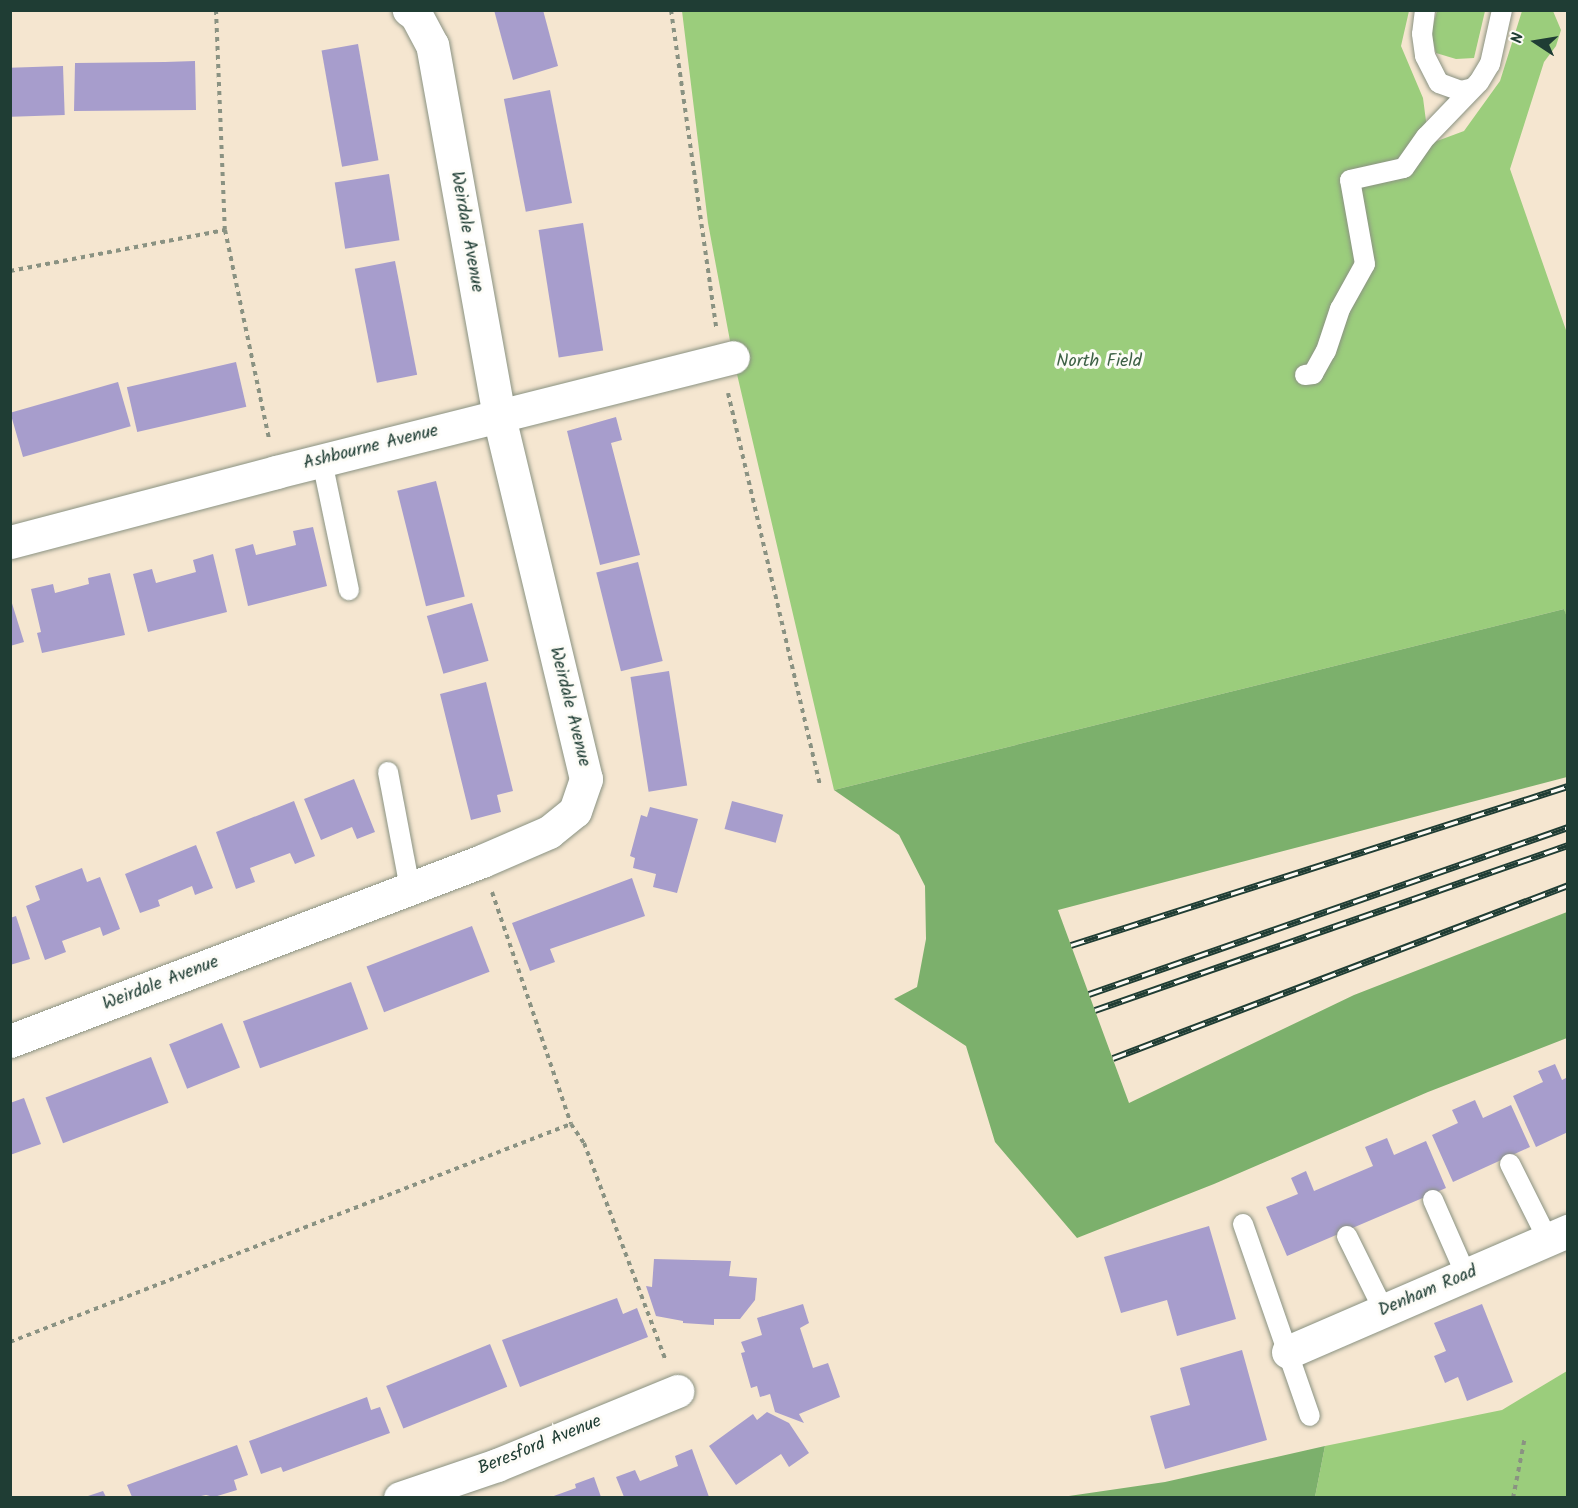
<!DOCTYPE html>
<style>
body{margin:0}
#map{position:relative;width:1578px;height:1508px;overflow:hidden;background:#f5e6d0;font-family:Kalam,sans-serif}
div>[style]{position:absolute}
.green>*{inset:0;background:#9bcd7c}
.forest>*{inset:0;background:#7cb06c}
.building>*{inset:0;background:#a79dcc;transform-origin:0 0}
.path>*{height:4px;margin-top:-2px;transform-origin:0;background:repeating-linear-gradient(90deg,#8a9282 0 4.5px,transparent 0 9px)}
.roads{filter:drop-shadow(0 0 2px #8a9282) drop-shadow(0 0 2px #8a9282)}
.lane>*{height:20px;margin:-10px;padding:0 10px;transform-origin:10px;border-radius:10px;background:#fff}
.street>*{height:33px;margin:-16.5px;padding:0 16.5px;transform-origin:16.5px;border-radius:16.5px;background:#fff}
.rail>*{height:7px;margin-top:-3.5px;transform-origin:0;background:repeating-linear-gradient(90deg,#fdfcf7 0 14px,#1f3d34 0 28px);box-sizing:border-box;border-block:2px solid #1f3d34}
span{translate:-50% -50%;white-space:nowrap;text-align:center;line-height:1.15;-webkit-text-stroke:6px #fdfcf7;paint-order:stroke}
.street-label{font-size:18px;color:#1f3d34}
.park-label{font-size:18px;color:#3e6146}
.frame{position:absolute;inset:0;border:12px solid #1f3d34;pointer-events:none}
.north{position:absolute;left:1506px;top:12px;width:60px;height:60px;-webkit-text-stroke:4px #fdfcf7;paint-order:stroke;rotate:282deg;font-size:16px;font-weight:700;line-height:24px;text-align:center;color:#1f3d34}
.north::after{content:'';display:block;margin:auto;width:21px;height:27px;background:#1f3d34;clip-path:polygon(50% 0,100% 100%,50% 72%,0 100%)}
</style>
<div id="map">
<div class="green">
<i style="clip-path:polygon(682px 11px,1409px 11px,1401px 46px,1423px 98px,1429px 144px,1464px 131px,1500px 81px,1522px 11px,1553px 11px,1561px 30px,1556px 46px,1544px 62px,1510px 169px,1567px 333px,1567px 620px,1564px 609px,834px 790px,733px 357px,708px 223px)"></i>
<i style="clip-path:polygon(1437px 11px,1485px 11px,1474px 58px,1456px 59px,1436px 53px,1431px 33px)"></i>
<i style="clip-path:polygon(1567px 1371px,1567px 1497px,1315px 1497px,1325px 1446px,1502px 1410px)"></i>
</div>
<div class="forest">
<i style="clip-path:polygon(1564px 609px,1568px 620px,1567px 777px,1058px 910px,1129px 1103px,1354px 995px,1567px 912px,1567px 1038px,1428px 1092px,1214px 1184px,1077px 1238px,995px 1142px,966px 1046px,894px 999px,917px 987px,926px 939px,925px 886px,899px 835px,834px 790px)"></i>
<i style="clip-path:polygon(1325px 1446px,1315px 1497px,1062px 1497px,1165px 1482px)"></i>
</div>
<div class="building">
<i style="clip-path:polygon(494px 10px,543px 10px,558px 66px,513px 80px)"></i>
<i style="left:358px;top:44px;width:118px;height:37px;rotate:80deg"></i>
<i style="clip-path:polygon(165px 62px,195px 61px,196px 110px,74px 111px,75px 63px)"></i>
<i style="left:63px;top:66px;width:49px;height:53px;rotate:88deg"></i>
<i style="left:550px;top:90px;width:115px;height:47px;rotate:79deg"></i>
<i style="left:389px;top:174px;width:67px;height:55px;rotate:81deg"></i>
<i style="left:583px;top:223px;width:129px;height:45px;rotate:81deg"></i>
<i style="left:395px;top:261px;width:116px;height:41px;rotate:79deg"></i>
<i style="left:236px;top:362px;width:46px;height:112px;rotate:77deg"></i>
<i style="left:118px;top:382px;width:46px;height:112px;rotate:74deg"></i>
<i style="clip-path:polygon(616px 417px,622px 440px,611px 443px,640px 555px,600px 565px,567px 431px)"></i>
<i style="left:436px;top:481px;width:119px;height:40px;rotate:76deg"></i>
<i style="clip-path:polygon(313px 527px,327px 586px,248px 606px,235px 549px,253px 544px,256px 555px,296px 545px,293px 531px)"></i>
<i style="clip-path:polygon(213px 554px,227px 612px,148px 632px,133px 574px,152px 569px,156px 583px,196px 572px,193px 560px)"></i>
<i style="left:638px;top:562px;width:102px;height:43px;rotate:76deg"></i>
<i style="clip-path:polygon(110px 573px,125px 635px,42px 653px,37px 633px,41px 632px,31px 589px,53px 584px,55px 593px,89px 584px,88px 578px)"></i>
<i style="clip-path:polygon(10px 597px,24px 642px,10px 646px)"></i>
<i style="left:472px;top:603px;width:60px;height:47px;rotate:74deg"></i>
<i style="left:669px;top:671px;width:116px;height:39px;rotate:81deg"></i>
<i style="clip-path:polygon(486px 682px,513px 791px,497px 795px,501px 812px,471px 820px,440px 694px)"></i>
<i style="clip-path:polygon(354px 779px,375px 832px,357px 839px,352px 827px,321px 840px,304px 799px)"></i>
<i style="clip-path:polygon(294px 801px,315px 856px,295px 864px,290px 853px,250px 868px,255px 882px,236px 889px,216px 832px)"></i>
<i style="left:732px;top:801px;width:53px;height:29px;rotate:15deg"></i>
<i style="clip-path:polygon(650px 807px,698px 819px,677px 893px,653px 887px,656px 874px,633px 868px,635px 858px,630px 856px,641px 815px,647px 817px)"></i>
<i style="clip-path:polygon(196px 845px,213px 888px,195px 895px,192px 886px,158px 900px,160px 906px,140px 913px,125px 874px)"></i>
<i style="clip-path:polygon(82px 868px,87px 882px,100px 877px,120px 929px,103px 936px,100px 927px,62px 941px,66px 952px,45px 960px,26px 906px,40px 900px,35px 886px)"></i>
<i style="clip-path:polygon(632px 878px,645px 916px,550px 949px,555px 962px,530px 971px,512px 923px)"></i>
<i style="clip-path:polygon(16px 916px,30px 959px,10px 965px,10px 918px)"></i>
<i style="left:472px;top:926px;width:49px;height:113px;rotate:69deg"></i>
<i style="left:351px;top:982px;width:50px;height:115px;rotate:70deg"></i>
<i style="left:222px;top:1023px;width:48px;height:57px;rotate:68deg"></i>
<i style="left:151px;top:1057px;width:49px;height:113px;rotate:69deg"></i>
<i style="clip-path:polygon(1555px 1064px,1562px 1080px,1568px 1077px,1568px 1132px,1536px 1147px,1513px 1096px,1543px 1082px,1538px 1071px)"></i>
<i style="clip-path:polygon(24px 1098px,41px 1144px,10px 1155px,10px 1103px)"></i>
<i style="clip-path:polygon(1475px 1100px,1483px 1118px,1511px 1105px,1530px 1147px,1453px 1182px,1432px 1135px,1458px 1123px,1452px 1110px)"></i>
<i style="clip-path:polygon(1387px 1138px,1394px 1155px,1426px 1141px,1446px 1188px,1287px 1256px,1266px 1207px,1298px 1194px,1291px 1178px,1306px 1171px,1314px 1191px,1373px 1166px,1365px 1147px)"></i>
<i style="clip-path:polygon(1209px 1226px,1236px 1319px,1177px 1336px,1167px 1300px,1121px 1313px,1104px 1257px)"></i>
<i style="clip-path:polygon(654px 1259px,731px 1261px,729px 1276px,757px 1278px,755px 1300px,740px 1319px,714px 1319px,714px 1325px,683px 1323px,683px 1321px,656px 1316px,646px 1286px,652px 1287px)"></i>
<i style="clip-path:polygon(617px 1298px,623px 1314px,637px 1308px,648px 1337px,520px 1387px,502px 1340px)"></i>
<i style="clip-path:polygon(803px 1304px,809px 1323px,800px 1328px,813px 1368px,828px 1363px,840px 1397px,799px 1414px,804px 1423px,775px 1412px,770px 1394px,760px 1397px,757px 1386px,751px 1388px,741px 1353px,745px 1352px,741px 1342px,762px 1335px,757px 1318px)"></i>
<i style="clip-path:polygon(1482px 1304px,1513px 1382px,1467px 1401px,1458px 1377px,1445px 1383px,1434px 1356px,1446px 1351px,1434px 1323px)"></i>
<i style="left:490px;top:1344px;width:46px;height:112px;rotate:68deg"></i>
<i style="clip-path:polygon(1242px 1350px,1267px 1440px,1165px 1469px,1150px 1416px,1190px 1405px,1180px 1368px)"></i>
<i style="clip-path:polygon(367px 1397px,371px 1410px,380px 1407px,390px 1433px,283px 1472px,281px 1467px,261px 1474px,249px 1441px)"></i>
<i style="clip-path:polygon(767px 1412px,789px 1423px,809px 1453px,789px 1467px,781px 1454px,736px 1485px,709px 1446px,753px 1414px,757px 1420px)"></i>
<i style="clip-path:polygon(237px 1445px,248px 1475px,234px 1480px,237px 1490px,214px 1497px,206px 1495px,196px 1497px,132px 1497px,127px 1485px)"></i>
<i style="clip-path:polygon(692px 1449px,709px 1497px,624px 1497px,616px 1477px,635px 1470px,640px 1481px,678px 1466px,675px 1456px)"></i>
<i style="clip-path:polygon(594px 1477px,601px 1497px,551px 1497px,576px 1488px,575px 1484px)"></i>
<i style="clip-path:polygon(103px 1491px,106px 1497px,85px 1497px)"></i>
</div>
<div class="path">
<i style="left:216px;top:10px;width:220px;rotate:87.7deg"></i>
<i style="left:225px;top:230px;width:214px;rotate:78.1deg"></i>
<i style="left:671px;top:10px;width:320px;rotate:81.9deg"></i>
<i style="left:10px;top:271px;width:219px;rotate:-10.8deg"></i>
<i style="left:728px;top:393px;width:402px;rotate:76.8deg"></i>
<i style="left:492px;top:892px;width:245px;rotate:71.2deg"></i>
<i style="left:571px;top:1124px;width:23px;rotate:56deg"></i>
<i style="left:584px;top:1143px;width:231px;rotate:69.4deg"></i>
<i style="left:10px;top:1342px;width:602px;rotate:-21.24deg"></i>
<i style="left:1513px;top:1498px;width:62px;rotate:-78.9deg"></i>
</div>
<div class="roads">
<div class="lane">
<i style="left:1425px;top:10px;width:24px;rotate:97deg"></i>
<i style="left:1422px;top:34px;width:22px;rotate:82deg"></i>
<i style="left:1425px;top:56px;width:30px;rotate:63deg"></i>
<i style="left:1439px;top:83px;width:23px;rotate:20deg"></i>
<i style="left:1461px;top:91px;width:12px;rotate:-14deg"></i>
<i style="left:1305px;top:375px;width:8px;rotate:-7deg"></i>
<i style="left:1313px;top:374px;width:26px;rotate:-61deg"></i>
<i style="left:1326px;top:351px;width:44px;rotate:-71.6deg"></i>
<i style="left:1340px;top:309px;width:51px;rotate:-60.9deg"></i>
<i style="left:1365px;top:264px;width:85px;rotate:-100.1deg"></i>
<i style="left:1350px;top:180px;width:55px;rotate:-12.5deg"></i>
<i style="left:1404px;top:168px;width:38px;rotate:-55deg"></i>
<i style="left:1426px;top:137px;width:76px;rotate:-46.1deg"></i>
<i style="left:1479px;top:82px;width:21px;rotate:-59deg"></i>
<i style="left:1490px;top:64px;width:55px;rotate:-77.5deg"></i>
<i style="left:322px;top:461px;width:132px;rotate:78.2deg"></i>
<i style="left:388px;top:772px;width:118px;rotate:79.3deg"></i>
<i style="left:1510px;top:1164px;width:85px;rotate:63.4deg"></i>
<i style="left:1433px;top:1200px;width:82px;rotate:66.3deg"></i>
<i style="left:1243px;top:1224px;width:203px;rotate:70.8deg"></i>
<i style="left:1347px;top:1236px;width:84px;rotate:63.7deg"></i>
</div>
<div class="street">
<i style="left:10px;top:542px;width:275px;rotate:-14.7deg"></i>
<i style="left:276px;top:472px;width:471px;rotate:-14.1deg"></i>
<i style="left:10px;top:1041px;width:505px;rotate:-20.87deg"></i>
<i style="left:482px;top:861px;width:73px;rotate:-23.4deg"></i>
<i style="left:549px;top:832px;width:33px;rotate:-39deg"></i>
<i style="left:575px;top:811px;width:34px;rotate:-71deg"></i>
<i style="left:586px;top:779px;width:373px;rotate:-103.5deg"></i>
<i style="left:499px;top:416px;width:377px;rotate:-100.2deg"></i>
<i style="left:432px;top:45px;width:34px;rotate:-118deg"></i>
<i style="left:416px;top:15px;width:9px;rotate:-144deg"></i>
<i style="left:1288px;top:1352px;width:305px;rotate:-23.4deg"></i>
<i style="left:400px;top:1498px;width:102px;rotate:-18.8deg"></i>
<i style="left:497px;top:1465px;width:195px;rotate:-22.3deg"></i>
</div>
</div>
<div class="rail">
<i style="left:1071px;top:945px;width:522px;rotate:-17.74deg"></i>
<i style="left:1089px;top:994px;width:507px;rotate:-19.22deg"></i>
<i style="left:1095px;top:1010px;width:501px;rotate:-19.23deg"></i>
<i style="left:1113px;top:1058px;width:487px;rotate:-20.8deg"></i>
</div>
<div class="street-label">
<span style="left:466px;top:232px;rotate:80deg">Weirdale Avenue</span>
<span style="left:371px;top:448px;rotate:-14deg">Ashbourne Avenue</span>
<span style="left:569px;top:707px;rotate:76deg">Weirdale Avenue</span>
<span style="left:161px;top:984px;rotate:-21deg">Weirdale Avenue</span>
<span style="left:1428px;top:1292px;rotate:-23deg">Denham Road</span>
<span style="left:540px;top:1446px;rotate:-22deg">Beresford Avenue</span>
</div>
<div class="park-label">
<span style="left:1099px;top:362px">North Field</span>
</div>
<div class="frame"></div>
<div class="north">N</div>
</div>
